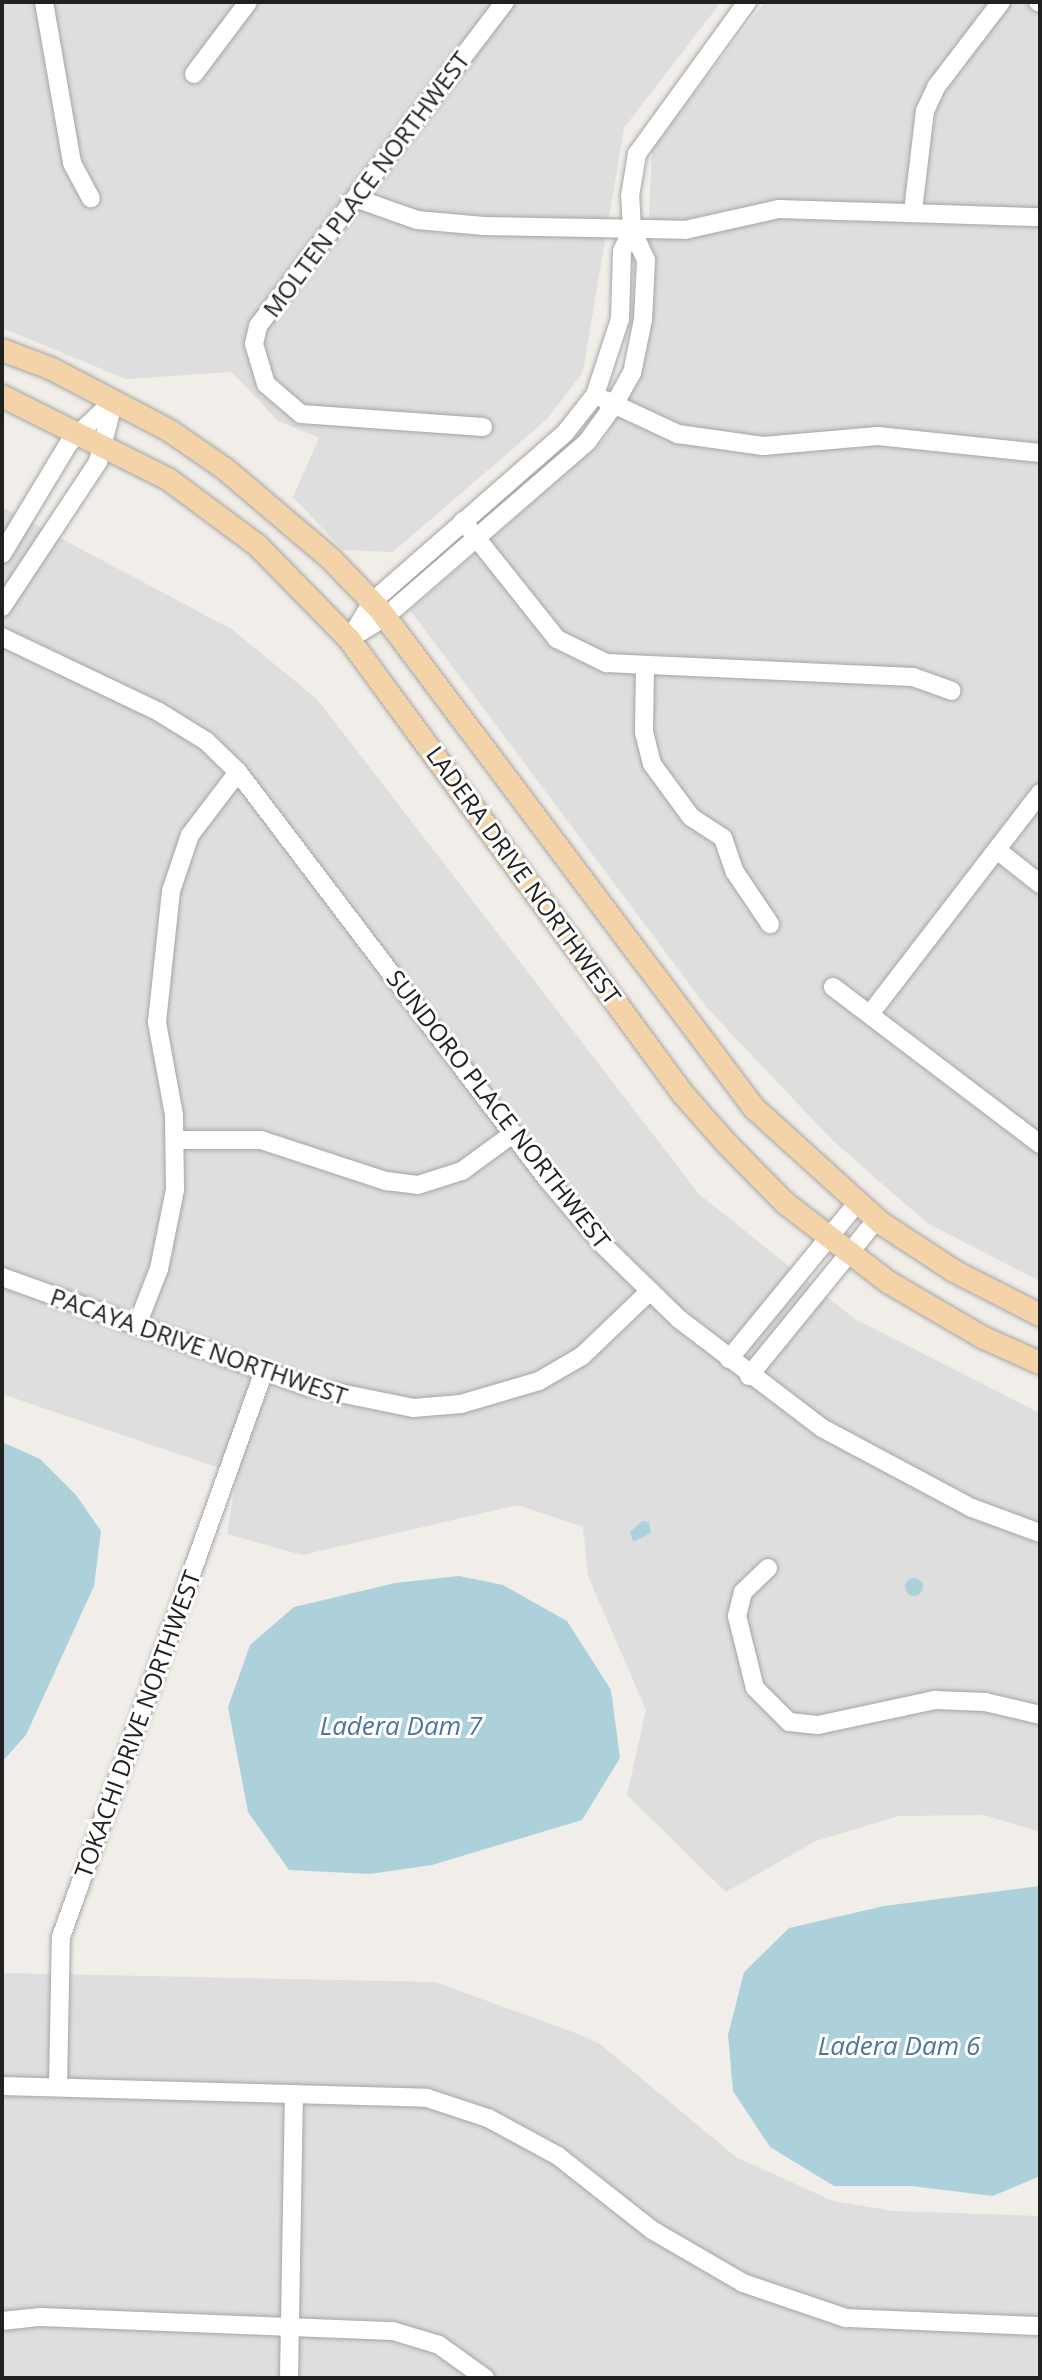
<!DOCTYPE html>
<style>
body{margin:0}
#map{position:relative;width:1042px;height:2380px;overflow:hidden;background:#f1eee9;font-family:"Open Sans",sans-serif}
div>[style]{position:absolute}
.residential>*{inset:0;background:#dfdede}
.water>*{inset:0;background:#add1db}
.round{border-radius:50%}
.roads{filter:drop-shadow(0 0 2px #a5a5a5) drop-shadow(0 0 2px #a5a5a5)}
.minor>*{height:18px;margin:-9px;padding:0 9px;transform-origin:9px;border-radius:9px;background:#fff}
.major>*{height:22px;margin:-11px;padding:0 11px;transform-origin:11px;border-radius:11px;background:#f5d3a9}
span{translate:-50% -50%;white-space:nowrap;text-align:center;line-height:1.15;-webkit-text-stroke:6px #fff;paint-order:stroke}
.street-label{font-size:24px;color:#212121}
.water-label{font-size:26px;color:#4d769c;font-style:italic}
.frame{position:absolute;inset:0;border:4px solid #212121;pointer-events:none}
</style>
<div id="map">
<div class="residential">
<i style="clip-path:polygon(2px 2px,721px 2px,624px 128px,583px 372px,547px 419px,393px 552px,343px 550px,293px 497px,319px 438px,278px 421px,232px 372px,126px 379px,2px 328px)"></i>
<i style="clip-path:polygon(765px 2px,1040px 2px,1040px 1281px,927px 1223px,832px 1140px,708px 1009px,410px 610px,604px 440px,642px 362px,652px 148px)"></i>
<i style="clip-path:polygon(2px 507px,233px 630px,317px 699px,699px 1194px,855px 1319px,1040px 1413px,1040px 1832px,984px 1815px,899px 1816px,816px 1841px,726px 1892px,627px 1795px,646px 1710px,588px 1576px,583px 1527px,518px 1505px,302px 1555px,227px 1534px,237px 1474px,2px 1394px)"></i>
<i style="clip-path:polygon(2px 1973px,435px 1982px,581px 2035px,600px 2044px,736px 2157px,833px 2201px,894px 2211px,1040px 2216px,1040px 2378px,2px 2378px)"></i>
</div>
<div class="water">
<i style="clip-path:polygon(2px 1442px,40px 1459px,76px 1495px,101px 1531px,94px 1586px,26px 1735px,2px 1762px)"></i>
<i style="clip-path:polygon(642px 1521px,649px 1522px,651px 1533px,633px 1542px,630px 1532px)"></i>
<i style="clip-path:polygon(459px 1576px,503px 1585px,567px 1621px,611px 1690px,620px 1758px,582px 1820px,432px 1865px,370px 1874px,289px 1870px,248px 1812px,228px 1707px,250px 1645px,294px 1607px,395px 1583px)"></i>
<i class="round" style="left:905px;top:1578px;width:18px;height:18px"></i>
<i style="clip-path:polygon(1040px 1886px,1040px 2176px,993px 2196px,911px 2186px,834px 2186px,770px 2147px,733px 2091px,728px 2035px,744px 1972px,789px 1928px,884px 1906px)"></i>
</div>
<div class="roads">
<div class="minor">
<i style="left:44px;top:2px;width:163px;rotate:80.1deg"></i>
<i style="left:72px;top:163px;width:40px;rotate:62deg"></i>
<i style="left:1038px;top:2px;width:2px;rotate:27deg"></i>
<i style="left:194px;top:74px;width:90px;rotate:-53.1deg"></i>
<i style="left:355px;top:198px;width:66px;rotate:19.5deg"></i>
<i style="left:417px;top:220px;width:67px;rotate:5.1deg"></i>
<i style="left:484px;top:226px;width:201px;rotate:1.1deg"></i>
<i style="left:685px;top:230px;width:96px;rotate:-12.6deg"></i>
<i style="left:779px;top:209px;width:261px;rotate:1.8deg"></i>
<i style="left:913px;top:211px;width:101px;rotate:-83.2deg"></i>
<i style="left:925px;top:111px;width:26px;rotate:-65deg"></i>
<i style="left:936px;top:87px;width:107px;rotate:-52.6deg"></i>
<i style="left:605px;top:400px;width:81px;rotate:25deg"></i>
<i style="left:678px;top:434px;width:86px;rotate:8deg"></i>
<i style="left:763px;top:446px;width:115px;rotate:-5deg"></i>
<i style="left:878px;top:436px;width:163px;rotate:6deg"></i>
<i style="left:483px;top:427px;width:182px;rotate:-175.9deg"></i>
<i style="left:301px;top:414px;width:46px;rotate:-139.4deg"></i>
<i style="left:266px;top:384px;width:42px;rotate:-106.7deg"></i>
<i style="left:254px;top:344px;width:18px;rotate:-77deg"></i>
<i style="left:258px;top:326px;width:407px;rotate:-52.7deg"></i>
<i style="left:463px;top:521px;width:151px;rotate:51.5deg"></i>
<i style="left:557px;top:639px;width:55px;rotate:26.1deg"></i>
<i style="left:606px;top:663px;width:307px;rotate:2.6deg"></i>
<i style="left:913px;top:677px;width:41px;rotate:19.7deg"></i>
<i style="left:2px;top:554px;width:130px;rotate:-58.9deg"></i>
<i style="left:69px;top:443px;width:62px;rotate:-43.7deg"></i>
<i style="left:2px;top:607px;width:174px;rotate:-56.5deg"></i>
<i style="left:98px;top:462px;width:64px;rotate:-75.5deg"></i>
<i style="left:2px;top:637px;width:174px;rotate:25.5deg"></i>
<i style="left:159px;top:712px;width:55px;rotate:31.7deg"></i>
<i style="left:206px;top:741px;width:45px;rotate:44.1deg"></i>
<i style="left:238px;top:772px;width:511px;rotate:52.79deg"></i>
<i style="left:547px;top:1179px;width:88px;rotate:49.6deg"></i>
<i style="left:604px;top:1246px;width:105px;rotate:44.2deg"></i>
<i style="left:679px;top:1319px;width:180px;rotate:37.3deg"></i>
<i style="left:822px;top:1428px;width:170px;rotate:28.1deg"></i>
<i style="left:972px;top:1508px;width:72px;rotate:20.2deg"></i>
<i style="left:351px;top:637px;width:41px;rotate:-59deg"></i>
<i style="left:372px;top:602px;width:257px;rotate:-41.2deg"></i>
<i style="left:565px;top:433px;width:48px;rotate:-51.7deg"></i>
<i style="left:595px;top:395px;width:80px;rotate:-71.8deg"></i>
<i style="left:620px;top:319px;width:68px;rotate:-88.3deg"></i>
<i style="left:622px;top:251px;width:23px;rotate:-65deg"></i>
<i style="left:349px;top:639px;width:42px;rotate:-31.4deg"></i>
<i style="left:385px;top:617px;width:267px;rotate:-40.9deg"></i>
<i style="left:587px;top:442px;width:46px;rotate:-53.9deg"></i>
<i style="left:614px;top:405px;width:37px;rotate:-61deg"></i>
<i style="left:632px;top:373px;width:54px;rotate:-78.3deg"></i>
<i style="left:643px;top:320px;width:60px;rotate:-87.1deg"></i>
<i style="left:646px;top:260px;width:33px;rotate:-115deg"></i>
<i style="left:632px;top:230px;width:34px;rotate:-93deg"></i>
<i style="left:630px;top:196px;width:43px;rotate:-80.5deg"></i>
<i style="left:637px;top:154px;width:188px;rotate:-54.1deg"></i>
<i style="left:645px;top:667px;width:65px;rotate:90.9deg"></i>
<i style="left:644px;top:732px;width:33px;rotate:76deg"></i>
<i style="left:652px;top:764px;width:66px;rotate:53.7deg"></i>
<i style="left:691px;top:817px;width:38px;rotate:33deg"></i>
<i style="left:723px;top:838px;width:36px;rotate:71deg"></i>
<i style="left:735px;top:872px;width:63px;rotate:56.1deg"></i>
<i style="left:997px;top:850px;width:55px;rotate:38.3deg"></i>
<i style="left:833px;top:987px;width:260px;rotate:37.2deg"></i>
<i style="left:870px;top:1014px;width:279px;rotate:-52.4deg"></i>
<i style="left:175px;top:1140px;width:86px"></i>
<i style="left:261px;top:1140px;width:132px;rotate:18.2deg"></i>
<i style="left:386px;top:1181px;width:32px;rotate:7deg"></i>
<i style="left:418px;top:1185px;width:46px;rotate:-17.7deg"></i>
<i style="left:462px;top:1171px;width:64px;rotate:-36.2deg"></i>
<i style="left:2px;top:1277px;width:327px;rotate:19.7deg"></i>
<i style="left:310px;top:1387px;width:105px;rotate:11.5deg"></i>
<i style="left:413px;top:1408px;width:48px;rotate:-4.8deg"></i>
<i style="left:461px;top:1404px;width:81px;rotate:-16.4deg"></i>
<i style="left:539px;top:1381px;width:50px;rotate:-30.2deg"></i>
<i style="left:582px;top:1356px;width:94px;rotate:-43.7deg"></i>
<i style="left:137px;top:1325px;width:60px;rotate:-68.6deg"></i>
<i style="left:159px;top:1269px;width:81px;rotate:-78.6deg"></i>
<i style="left:175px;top:1190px;width:75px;rotate:-90.8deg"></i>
<i style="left:174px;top:1115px;width:95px;rotate:-100.4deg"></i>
<i style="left:157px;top:1022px;width:132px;rotate:-83.9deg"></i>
<i style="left:171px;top:891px;width:59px;rotate:-71.3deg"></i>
<i style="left:190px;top:835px;width:79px;rotate:-52.7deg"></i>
<i style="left:729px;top:1359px;width:202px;rotate:-50.6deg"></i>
<i style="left:749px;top:1376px;width:203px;rotate:-50.8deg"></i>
<i style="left:768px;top:1568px;width:35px;rotate:136deg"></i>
<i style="left:743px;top:1592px;width:25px;rotate:104deg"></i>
<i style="left:737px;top:1616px;width:74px;rotate:76deg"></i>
<i style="left:755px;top:1688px;width:48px;rotate:45deg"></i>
<i style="left:789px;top:1722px;width:29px;rotate:6deg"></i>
<i style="left:818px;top:1725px;width:120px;rotate:-12.1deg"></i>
<i style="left:935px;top:1700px;width:50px;rotate:2.3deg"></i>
<i style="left:985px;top:1702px;width:57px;rotate:13.3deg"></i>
<i style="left:2px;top:2086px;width:425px;rotate:1.6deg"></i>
<i style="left:427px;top:2098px;width:64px;rotate:18.2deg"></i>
<i style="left:488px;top:2118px;width:80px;rotate:28.5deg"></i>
<i style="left:558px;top:2156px;width:120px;rotate:38.2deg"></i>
<i style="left:652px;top:2230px;width:105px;rotate:30.2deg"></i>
<i style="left:743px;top:2283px;width:109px;rotate:18.8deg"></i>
<i style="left:846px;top:2318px;width:194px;rotate:2.4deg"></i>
<i style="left:58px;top:2087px;width:150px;rotate:-88.9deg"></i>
<i style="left:61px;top:1937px;width:601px;rotate:-70.27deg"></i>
<i style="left:2px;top:2321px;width:39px;rotate:-6deg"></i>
<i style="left:41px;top:2317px;width:352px;rotate:2.3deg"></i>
<i style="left:393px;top:2331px;width:48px;rotate:16.9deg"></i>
<i style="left:439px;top:2345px;width:57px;rotate:35.7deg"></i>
<i style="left:289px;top:2378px;width:284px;rotate:-89deg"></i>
</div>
<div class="major">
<i style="left:2px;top:350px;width:53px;rotate:20.8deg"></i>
<i style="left:52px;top:369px;width:133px;rotate:27.7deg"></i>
<i style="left:170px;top:431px;width:67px;rotate:34.6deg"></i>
<i style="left:225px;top:469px;width:138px;rotate:40.3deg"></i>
<i style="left:330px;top:558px;width:72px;rotate:46.1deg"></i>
<i style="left:380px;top:610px;width:623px;rotate:53.09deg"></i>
<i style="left:754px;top:1108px;width:171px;rotate:42.2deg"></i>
<i style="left:881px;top:1223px;width:87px;rotate:33.3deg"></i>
<i style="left:954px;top:1271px;width:97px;rotate:27.1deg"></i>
<i style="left:2px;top:396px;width:186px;rotate:26.6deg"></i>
<i style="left:168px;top:479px;width:111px;rotate:36.6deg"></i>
<i style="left:257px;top:545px;width:132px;rotate:45.6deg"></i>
<i style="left:349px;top:639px;width:564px;rotate:53.72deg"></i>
<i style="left:683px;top:1094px;width:65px;rotate:48.7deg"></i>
<i style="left:726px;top:1143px;width:84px;rotate:45.5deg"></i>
<i style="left:785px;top:1203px;width:130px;rotate:37.5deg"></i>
<i style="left:888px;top:1282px;width:111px;rotate:30.3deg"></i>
<i style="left:984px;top:1338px;width:61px;rotate:24.1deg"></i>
</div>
</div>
<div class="street-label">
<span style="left:366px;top:184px;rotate:-53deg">MOLTEN PLACE NORTHWEST</span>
<span style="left:524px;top:875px;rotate:54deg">LADERA DRIVE NORTHWEST</span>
<span style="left:499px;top:1109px;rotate:52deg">SUNDORO PLACE NORTHWEST</span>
<span style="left:199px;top:1346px;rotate:19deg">PACAYA DRIVE NORTHWEST</span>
<span style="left:137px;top:1724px;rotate:-70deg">TOKACHI DRIVE NORTHWEST</span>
</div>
<div class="water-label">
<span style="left:401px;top:1726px">Ladera Dam 7</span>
<span style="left:899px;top:2046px">Ladera Dam 6</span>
</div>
<div class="frame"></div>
</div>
